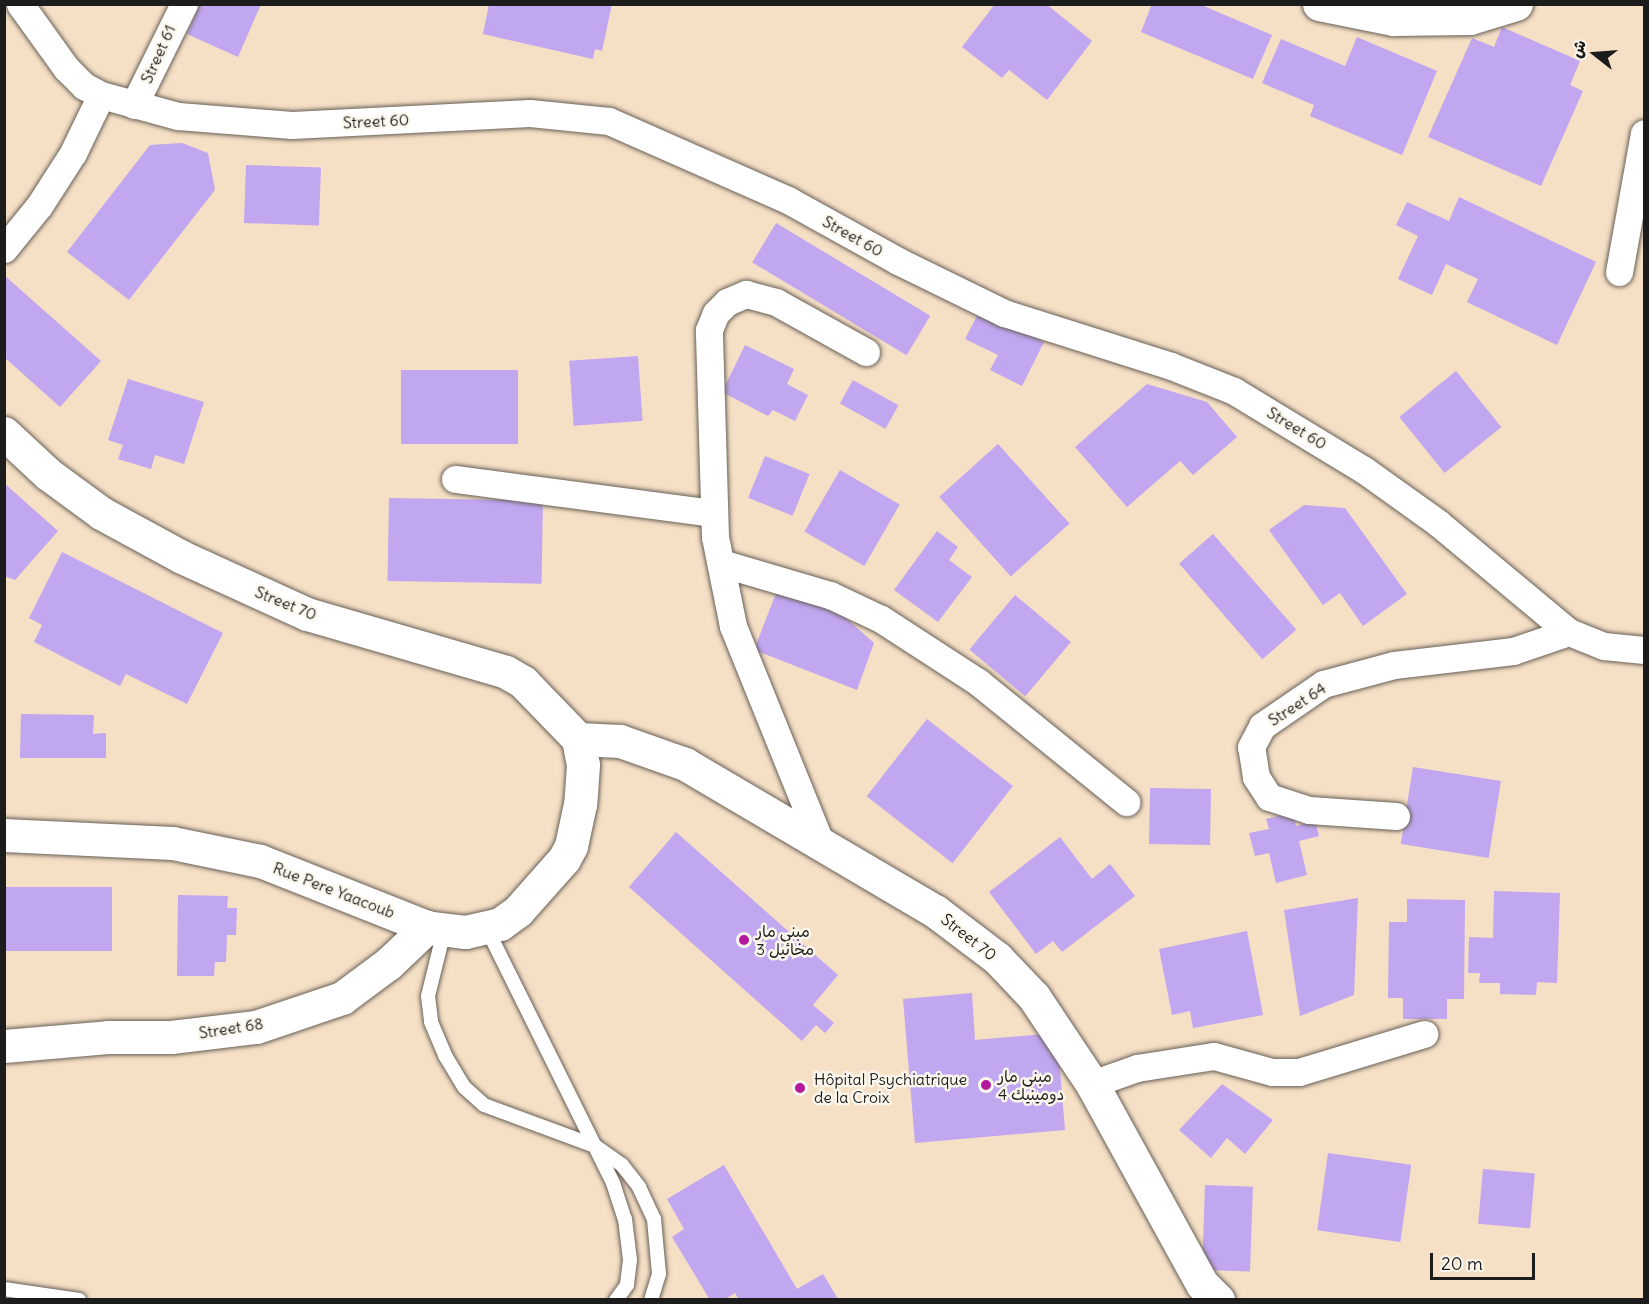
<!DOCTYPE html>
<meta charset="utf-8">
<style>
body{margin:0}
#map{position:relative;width:1649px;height:1304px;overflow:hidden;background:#f5dfc5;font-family:Delius,"Playpen Sans Arabic",sans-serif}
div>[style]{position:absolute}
.building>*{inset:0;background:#c1a6f0;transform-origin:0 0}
.roads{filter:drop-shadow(0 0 2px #686057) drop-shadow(0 0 2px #686057)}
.service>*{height:14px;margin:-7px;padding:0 7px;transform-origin:7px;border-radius:7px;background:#fff}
.minor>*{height:27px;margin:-13.5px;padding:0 13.5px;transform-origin:13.5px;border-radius:13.5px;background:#fff}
.tertiary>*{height:33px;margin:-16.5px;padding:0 16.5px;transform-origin:16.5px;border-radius:16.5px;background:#fff}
.dots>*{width:16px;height:16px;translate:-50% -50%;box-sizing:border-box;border:3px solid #fbf7ec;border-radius:50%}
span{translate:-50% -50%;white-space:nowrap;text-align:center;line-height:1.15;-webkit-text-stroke:5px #fbf7ec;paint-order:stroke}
.street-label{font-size:16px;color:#1c1c1c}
.poi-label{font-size:16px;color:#1c1c1c}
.left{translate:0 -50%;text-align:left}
.frame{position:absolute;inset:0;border:6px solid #1c1c1c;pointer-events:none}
.north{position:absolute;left:1565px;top:24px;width:60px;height:60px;-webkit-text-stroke:4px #fbf7ec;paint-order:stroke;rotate:287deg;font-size:16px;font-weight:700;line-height:24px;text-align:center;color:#1c1c1c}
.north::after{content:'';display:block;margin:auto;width:21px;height:27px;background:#1c1c1c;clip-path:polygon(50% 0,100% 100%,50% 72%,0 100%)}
.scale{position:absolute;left:1430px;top:1253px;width:105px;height:27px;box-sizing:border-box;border:3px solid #1c1c1c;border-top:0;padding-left:8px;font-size:18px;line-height:21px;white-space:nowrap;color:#1c1c1c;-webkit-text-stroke:4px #fbf7ec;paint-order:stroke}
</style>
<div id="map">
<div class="building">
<i style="clip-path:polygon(200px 4px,261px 4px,238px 57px,187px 34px)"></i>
<i style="clip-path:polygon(489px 4px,612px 4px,602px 51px,595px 49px,593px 59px,483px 34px)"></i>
<i style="clip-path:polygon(995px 4px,1046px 4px,1092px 41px,1047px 100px,1009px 70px,1002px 78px,962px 47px)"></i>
<i style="clip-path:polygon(1152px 4px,1199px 4px,1272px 35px,1253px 79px,1141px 32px)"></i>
<i style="clip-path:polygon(1502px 27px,1580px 61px,1570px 85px,1583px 91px,1541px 186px,1428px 137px,1472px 38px,1494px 47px)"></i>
<i style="clip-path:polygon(1357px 37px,1437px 71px,1402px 155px,1310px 116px,1314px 105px,1262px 83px,1281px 39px,1345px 66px)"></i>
<i style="clip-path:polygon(182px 143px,208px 153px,215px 190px,129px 300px,67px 252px,150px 145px)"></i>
<i style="left:246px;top:165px;width:75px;height:58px;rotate:2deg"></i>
<i style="clip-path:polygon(1459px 197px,1596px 262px,1557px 345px,1467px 302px,1478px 279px,1446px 264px,1432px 295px,1398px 279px,1418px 236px,1396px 225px,1407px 202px,1449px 221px)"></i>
<i style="left:776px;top:223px;width:180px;height:46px;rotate:31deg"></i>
<i style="clip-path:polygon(4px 275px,101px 361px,60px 407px,4px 357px)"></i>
<i style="clip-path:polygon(980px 310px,1044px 342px,1022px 386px,990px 370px,998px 355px,965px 339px)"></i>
<i style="clip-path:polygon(745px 345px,794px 369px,787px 384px,808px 395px,795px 421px,773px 410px,768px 416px,722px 392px)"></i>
<i style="left:638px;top:356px;width:65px;height:69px;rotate:86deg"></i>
<i style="left:518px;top:370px;width:74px;height:117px;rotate:90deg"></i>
<i style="left:1456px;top:371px;width:72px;height:73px;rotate:51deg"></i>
<i style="clip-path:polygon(128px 379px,204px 402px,184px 464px,155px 455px,151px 469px,118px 459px,123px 445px,108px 440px)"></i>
<i style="left:853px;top:380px;width:52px;height:27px;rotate:29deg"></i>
<i style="clip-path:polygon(1147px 384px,1207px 402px,1237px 437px,1193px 475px,1180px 461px,1127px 507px,1075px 447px)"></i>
<i style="left:998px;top:444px;width:107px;height:79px;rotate:48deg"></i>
<i style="left:765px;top:456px;width:48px;height:45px;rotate:22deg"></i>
<i style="left:840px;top:470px;width:69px;height:71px;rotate:30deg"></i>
<i style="clip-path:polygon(4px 483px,58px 531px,15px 580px,4px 576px)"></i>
<i style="left:389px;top:498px;width:154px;height:83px;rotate:1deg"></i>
<i style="clip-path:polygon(1304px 505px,1345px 508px,1407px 594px,1363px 626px,1340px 593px,1323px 605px,1269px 530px)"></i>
<i style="clip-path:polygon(937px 531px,958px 547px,949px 560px,972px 577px,938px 622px,894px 590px)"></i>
<i style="left:1213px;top:534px;width:127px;height:45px;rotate:49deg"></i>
<i style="clip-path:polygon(62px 552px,223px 633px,187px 704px,126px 674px,120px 686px,34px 642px,42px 625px,29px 618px)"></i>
<i style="clip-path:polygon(778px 588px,837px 610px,874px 643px,857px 690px,754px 650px)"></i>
<i style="left:1015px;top:595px;width:73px;height:71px;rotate:40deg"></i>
<i style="clip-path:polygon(21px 714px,94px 715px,93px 734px,106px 733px,106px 758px,20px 758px)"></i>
<i style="left:927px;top:719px;width:109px;height:98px;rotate:38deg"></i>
<i style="left:1413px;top:767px;width:89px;height:78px;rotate:9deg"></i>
<i style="left:1150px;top:788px;width:61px;height:56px;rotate:1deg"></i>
<i style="clip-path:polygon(1293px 812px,1296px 826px,1315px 821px,1319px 836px,1299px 841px,1307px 875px,1276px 883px,1269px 853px,1255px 856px,1249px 833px,1269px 829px,1266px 819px)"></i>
<i style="clip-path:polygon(676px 832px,838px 975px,813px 1005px,834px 1023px,825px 1033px,816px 1025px,802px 1041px,629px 887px)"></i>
<i style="clip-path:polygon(1060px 837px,1092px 879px,1110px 864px,1135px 896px,1062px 952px,1053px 941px,1036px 954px,989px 892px)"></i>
<i style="left:112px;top:887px;width:64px;height:108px;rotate:90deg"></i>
<i style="clip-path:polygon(1494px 891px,1560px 893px,1557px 983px,1537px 982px,1536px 995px,1500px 994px,1500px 983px,1479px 983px,1480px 973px,1468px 973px,1469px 937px,1493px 938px)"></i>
<i style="clip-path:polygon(178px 895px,228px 896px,227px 908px,237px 908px,236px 935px,227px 935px,226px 962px,215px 962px,214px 976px,177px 976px)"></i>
<i style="clip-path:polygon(1358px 898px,1354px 995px,1300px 1016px,1284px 910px)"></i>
<i style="clip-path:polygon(1407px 899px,1465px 900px,1464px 999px,1447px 999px,1447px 1019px,1403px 1019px,1403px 998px,1388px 998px,1389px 922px,1407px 922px)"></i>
<i style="clip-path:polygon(1247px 931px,1263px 1015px,1193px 1028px,1190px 1011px,1172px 1015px,1159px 949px)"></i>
<i style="clip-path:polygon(972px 993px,975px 1040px,1057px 1033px,1065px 1130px,915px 1143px,903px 999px)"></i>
<i style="clip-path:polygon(1222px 1084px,1273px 1120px,1245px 1154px,1227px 1138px,1211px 1158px,1179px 1130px)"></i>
<i style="left:1328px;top:1153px;width:84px;height:78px;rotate:8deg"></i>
<i style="clip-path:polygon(724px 1165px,797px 1289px,823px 1274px,838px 1299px,739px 1300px,735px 1293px,724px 1300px,710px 1300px,672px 1237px,684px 1229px,667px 1199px)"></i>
<i style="left:1483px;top:1169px;width:52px;height:55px;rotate:5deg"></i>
<i style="left:1205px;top:1185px;width:48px;height:85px;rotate:2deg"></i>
</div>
<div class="roads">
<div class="service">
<i style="left:487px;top:929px;width:284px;rotate:63.6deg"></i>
<i style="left:613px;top:1183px;width:38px;rotate:72deg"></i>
<i style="left:625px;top:1219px;width:41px;rotate:83deg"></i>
<i style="left:630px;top:1260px;width:25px;rotate:97deg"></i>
<i style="left:627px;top:1285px;width:19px;rotate:126deg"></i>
<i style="left:444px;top:931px;width:67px;rotate:103.8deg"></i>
<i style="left:428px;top:996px;width:26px;rotate:83deg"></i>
<i style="left:431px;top:1022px;width:38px;rotate:67deg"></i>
<i style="left:446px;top:1057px;width:35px;rotate:59deg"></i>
<i style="left:464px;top:1087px;width:27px;rotate:42deg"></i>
<i style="left:484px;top:1105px;width:118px;rotate:20.3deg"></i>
<i style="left:595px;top:1146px;width:33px;rotate:35deg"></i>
<i style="left:622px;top:1165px;width:28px;rotate:52deg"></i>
<i style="left:639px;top:1187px;width:35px;rotate:65deg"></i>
<i style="left:654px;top:1219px;width:55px;rotate:84.8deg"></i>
<i style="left:659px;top:1274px;width:27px;rotate:107deg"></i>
<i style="left:4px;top:1289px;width:76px;rotate:8.3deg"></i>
</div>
<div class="minor">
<i style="left:20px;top:4px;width:79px;rotate:54.3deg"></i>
<i style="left:66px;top:68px;width:25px;rotate:45deg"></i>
<i style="left:84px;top:86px;width:19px;rotate:28deg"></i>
<i style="left:101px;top:95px;width:80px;rotate:15.3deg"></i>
<i style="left:178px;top:116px;width:114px;rotate:4.5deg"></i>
<i style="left:292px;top:125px;width:238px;rotate:-2.9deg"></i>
<i style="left:530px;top:113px;width:79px;rotate:5.8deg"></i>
<i style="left:609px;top:121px;width:196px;rotate:23.8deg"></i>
<i style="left:788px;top:200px;width:126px;rotate:29deg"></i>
<i style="left:898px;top:261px;width:118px;rotate:26.1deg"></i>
<i style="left:1004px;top:313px;width:175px;rotate:17.6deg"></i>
<i style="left:1171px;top:366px;width:68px;rotate:21.6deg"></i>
<i style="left:1234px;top:391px;width:152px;rotate:31.3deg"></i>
<i style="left:1364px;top:470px;width:91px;rotate:35.6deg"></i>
<i style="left:1438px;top:523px;width:170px;rotate:39.8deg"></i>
<i style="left:1569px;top:632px;width:38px;rotate:22deg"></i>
<i style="left:1604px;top:646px;width:40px;rotate:5.7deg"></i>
<i style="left:134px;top:105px;width:113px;rotate:-63.7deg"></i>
<i style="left:4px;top:249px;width:55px;rotate:-50.9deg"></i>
<i style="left:39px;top:206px;width:63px;rotate:-57.3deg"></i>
<i style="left:73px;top:153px;width:64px;rotate:-64.2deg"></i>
<i style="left:1619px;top:272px;width:141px;rotate:-79.8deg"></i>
<i style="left:455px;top:479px;width:261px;rotate:7.5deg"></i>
<i style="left:721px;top:563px;width:114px;rotate:16.4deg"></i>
<i style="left:830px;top:595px;width:56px;rotate:25.2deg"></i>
<i style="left:881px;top:619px;width:116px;rotate:33deg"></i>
<i style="left:978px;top:682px;width:191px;rotate:39deg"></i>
<i style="left:1396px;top:816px;width:87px;rotate:-176.1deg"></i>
<i style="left:1309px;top:810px;width:42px;rotate:-162deg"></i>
<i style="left:1269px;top:797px;width:24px;rotate:-123deg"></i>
<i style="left:1256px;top:777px;width:30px;rotate:-99deg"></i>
<i style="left:1251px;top:747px;width:24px;rotate:-62deg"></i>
<i style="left:1262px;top:726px;width:74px;rotate:-34.5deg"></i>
<i style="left:1323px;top:684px;width:73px;rotate:-15deg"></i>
<i style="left:1394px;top:665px;width:120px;rotate:-6.7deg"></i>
<i style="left:1513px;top:651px;width:59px;rotate:-18.7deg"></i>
<i style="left:819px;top:839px;width:230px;rotate:-112deg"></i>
<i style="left:733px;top:626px;width:91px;rotate:-101.4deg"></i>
<i style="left:715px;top:537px;width:207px;rotate:-91.7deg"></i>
<i style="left:709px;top:330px;width:18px;rotate:-68deg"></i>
<i style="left:716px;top:313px;width:16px;rotate:-45deg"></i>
<i style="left:727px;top:302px;width:21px;rotate:-23deg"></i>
<i style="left:746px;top:294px;width:31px;rotate:15deg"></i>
<i style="left:776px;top:302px;width:103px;rotate:29.1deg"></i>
<i style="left:1092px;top:1084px;width:48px;rotate:-19.6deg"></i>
<i style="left:1137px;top:1068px;width:78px;rotate:-8.9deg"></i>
<i style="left:1214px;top:1056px;width:60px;rotate:15.4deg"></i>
<i style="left:1272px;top:1072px;width:27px"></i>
<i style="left:1299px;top:1072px;width:131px;rotate:-16.9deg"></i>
</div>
<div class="tertiary">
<i style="left:1319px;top:4px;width:76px;rotate:11.5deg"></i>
<i style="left:1393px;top:19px;width:77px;rotate:-0.7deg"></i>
<i style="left:1470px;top:18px;width:48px;rotate:-16.9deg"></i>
<i style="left:4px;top:433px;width:60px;rotate:43deg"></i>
<i style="left:48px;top:474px;width:66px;rotate:36.3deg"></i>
<i style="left:101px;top:513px;width:92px;rotate:28.5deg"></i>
<i style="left:182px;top:557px;width:137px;rotate:24.5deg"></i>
<i style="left:307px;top:614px;width:207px;rotate:16.2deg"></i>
<i style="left:506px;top:672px;width:20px;rotate:30deg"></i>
<i style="left:523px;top:682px;width:79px;rotate:46deg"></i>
<i style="left:578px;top:739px;width:26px;rotate:79deg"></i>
<i style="left:583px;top:765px;width:39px;rotate:94deg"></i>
<i style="left:580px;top:804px;width:43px;rotate:102.1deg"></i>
<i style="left:571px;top:846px;width:15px;rotate:118deg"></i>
<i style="left:564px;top:859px;width:69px;rotate:131.5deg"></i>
<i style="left:518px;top:911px;width:22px;rotate:144deg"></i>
<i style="left:500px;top:924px;width:36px;rotate:167deg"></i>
<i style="left:465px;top:932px;width:38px;rotate:-173deg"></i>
<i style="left:427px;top:927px;width:180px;rotate:-158.4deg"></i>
<i style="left:260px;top:861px;width:90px;rotate:-168.4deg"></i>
<i style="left:172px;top:843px;width:168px;rotate:-177.3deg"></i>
<i style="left:578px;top:739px;width:42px;rotate:2.7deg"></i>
<i style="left:620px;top:741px;width:69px;rotate:19.5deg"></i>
<i style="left:685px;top:764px;width:290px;rotate:30.5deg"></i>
<i style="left:935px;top:911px;width:78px;rotate:37.2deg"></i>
<i style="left:997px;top:958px;width:54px;rotate:46.5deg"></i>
<i style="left:1034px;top:997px;width:105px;rotate:56.3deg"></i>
<i style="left:1092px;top:1084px;width:228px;rotate:61.2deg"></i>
<i style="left:1202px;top:1284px;width:23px;rotate:45deg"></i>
<i style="left:4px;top:1046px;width:104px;rotate:-4.9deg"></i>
<i style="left:108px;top:1037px;width:63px"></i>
<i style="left:171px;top:1037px;width:86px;rotate:-6.7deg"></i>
<i style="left:256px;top:1027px;width:91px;rotate:-18.6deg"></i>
<i style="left:342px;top:998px;width:57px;rotate:-36.5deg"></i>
<i style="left:388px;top:964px;width:54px;rotate:-43.5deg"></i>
</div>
</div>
<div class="dots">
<i style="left:744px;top:940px;background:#b5179e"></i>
<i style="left:986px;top:1085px;background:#b5179e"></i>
<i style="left:800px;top:1088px;background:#b5179e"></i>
</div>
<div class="street-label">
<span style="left:158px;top:54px;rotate:-66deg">Street 61</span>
<span style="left:376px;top:121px;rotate:-3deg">Street 60</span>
<span style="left:853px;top:236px;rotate:29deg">Street 60</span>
<span style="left:1297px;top:428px;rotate:31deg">Street 60</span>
<span style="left:286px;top:603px;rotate:22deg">Street 70</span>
<span style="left:1297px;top:704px;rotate:-33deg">Street 64</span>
<span style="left:334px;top:890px;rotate:21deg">Rue Pere Yaacoub</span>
<span style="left:969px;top:937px;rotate:38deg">Street 70</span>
<span style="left:231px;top:1028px;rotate:-9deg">Street 68</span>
</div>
<div class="poi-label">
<span class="left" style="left:756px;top:940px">مبنى مار<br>مخائيل 3</span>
<span class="left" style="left:998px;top:1085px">مبنى مار<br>دومينيك 4</span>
<span class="left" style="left:814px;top:1088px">Hôpital Psychiatrique<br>de la Croix</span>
</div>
<div class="frame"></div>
<div class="north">ش</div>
<div class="scale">20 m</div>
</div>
